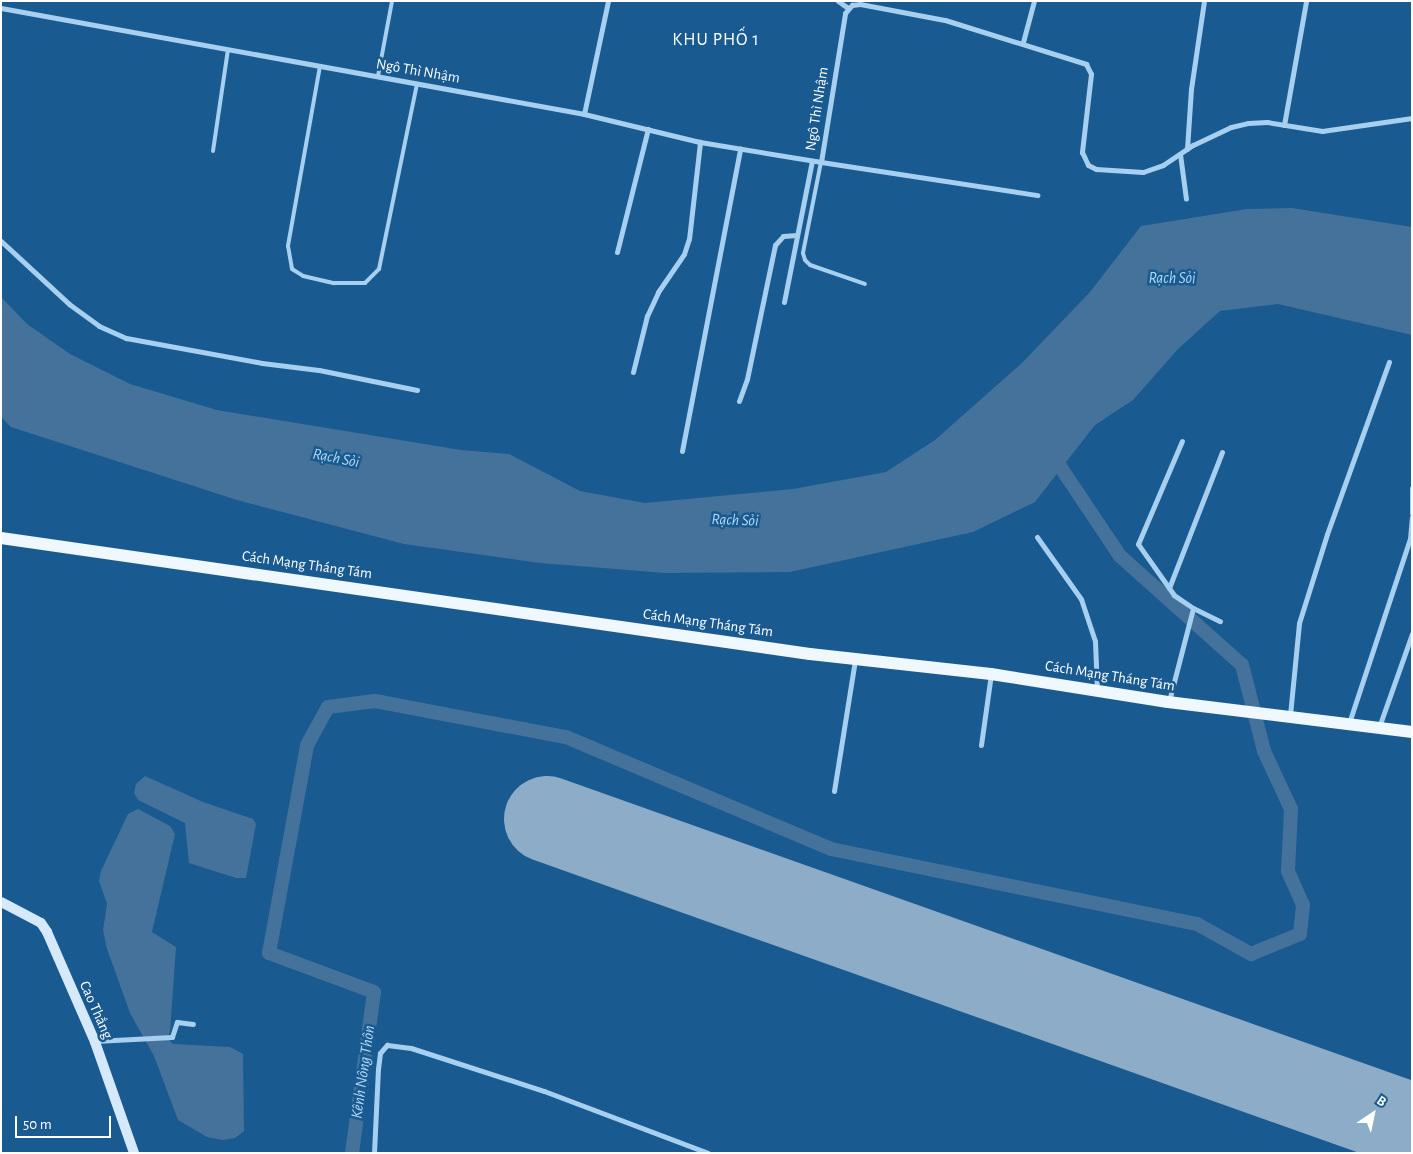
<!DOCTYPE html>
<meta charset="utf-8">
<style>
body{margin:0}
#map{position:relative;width:1413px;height:1154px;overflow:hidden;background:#195a91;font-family:"Alegreya Sans",sans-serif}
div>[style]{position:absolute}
.water>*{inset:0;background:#44729a}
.canal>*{height:14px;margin:-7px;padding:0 7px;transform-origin:7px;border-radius:7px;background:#44729a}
.runway>*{height:86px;margin:-43px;padding:0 43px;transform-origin:43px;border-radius:43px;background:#8cacc8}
.lane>*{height:4px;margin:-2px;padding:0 2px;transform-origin:2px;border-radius:2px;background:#a7cfef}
.street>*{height:5px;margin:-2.5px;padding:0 2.5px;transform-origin:2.5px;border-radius:2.5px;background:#a7cfef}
.secondary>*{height:10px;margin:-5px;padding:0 5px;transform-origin:5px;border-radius:5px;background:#d5e9fb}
.primary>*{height:12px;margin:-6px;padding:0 6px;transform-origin:6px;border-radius:6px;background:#eff7ff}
span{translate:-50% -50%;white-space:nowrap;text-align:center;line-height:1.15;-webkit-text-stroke:5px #195a91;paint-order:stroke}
.street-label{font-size:15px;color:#fff}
.water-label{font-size:16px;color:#b3d9f6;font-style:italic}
.quarter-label{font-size:18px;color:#fff;letter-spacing:1px}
.frame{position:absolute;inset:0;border:2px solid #fff;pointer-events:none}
.north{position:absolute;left:1348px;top:1089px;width:50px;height:50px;-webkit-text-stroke:4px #195a91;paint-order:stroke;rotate:34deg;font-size:14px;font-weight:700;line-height:20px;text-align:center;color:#fff}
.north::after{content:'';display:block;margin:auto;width:18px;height:22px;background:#fff;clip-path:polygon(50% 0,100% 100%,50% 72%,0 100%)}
.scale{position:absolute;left:15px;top:1116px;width:96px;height:22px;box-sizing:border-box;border:2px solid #fff;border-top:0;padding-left:6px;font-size:15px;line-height:18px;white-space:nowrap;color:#fff;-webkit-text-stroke:4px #195a91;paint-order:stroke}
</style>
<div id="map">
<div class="water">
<i style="clip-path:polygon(1292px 208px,1412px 227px,1412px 335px,1278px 304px,1220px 311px,1178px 349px,1133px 400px,1095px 425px,1035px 502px,973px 532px,790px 572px,666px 573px,540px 563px,404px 544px,237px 500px,11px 427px,1px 417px,1px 297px,27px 324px,70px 354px,130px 384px,217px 410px,461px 450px,509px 454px,580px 491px,645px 503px,793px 489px,886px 472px,935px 440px,1022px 363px,1090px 292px,1141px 226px,1247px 209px)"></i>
<i style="clip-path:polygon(145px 776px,203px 802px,253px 819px,256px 824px,246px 878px,236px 878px,189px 863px,185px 823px,138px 800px,134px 793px,136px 784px)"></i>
<i style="clip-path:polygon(138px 809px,170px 826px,175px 834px,152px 932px,176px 947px,170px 1032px,167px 1038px,173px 1044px,230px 1047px,243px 1054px,244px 1131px,235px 1138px,223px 1140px,207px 1137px,178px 1120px,154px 1056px,130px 1013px,107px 949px,103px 930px,107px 904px,99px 881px,101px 871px,128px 814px)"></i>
</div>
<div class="canal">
<i style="left:352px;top:1153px;width:162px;rotate:-82.2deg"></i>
<i style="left:374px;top:992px;width:112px;rotate:-159.6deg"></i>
<i style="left:269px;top:953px;width:211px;rotate:-79.6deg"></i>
<i style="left:307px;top:745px;width:43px;rotate:-61.1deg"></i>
<i style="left:328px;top:707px;width:47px;rotate:-7.3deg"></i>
<i style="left:375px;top:701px;width:194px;rotate:10.7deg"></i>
<i style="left:566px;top:737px;width:288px;rotate:22.9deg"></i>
<i style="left:831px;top:849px;width:374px;rotate:11.6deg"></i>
<i style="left:1197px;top:924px;width:62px;rotate:29.1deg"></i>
<i style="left:1251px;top:954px;width:53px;rotate:-22.2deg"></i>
<i style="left:1300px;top:934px;width:29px;rotate:-84deg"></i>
<i style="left:1303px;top:905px;width:37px;rotate:-114deg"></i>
<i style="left:1288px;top:871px;width:62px;rotate:-87.2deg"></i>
<i style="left:1291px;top:809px;width:64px;rotate:-115deg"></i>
<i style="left:1264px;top:751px;width:89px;rotate:-104.3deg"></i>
<i style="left:1242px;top:665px;width:164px;rotate:-138.2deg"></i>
<i style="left:1120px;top:556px;width:124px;rotate:-123.8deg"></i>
</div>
<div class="runway">
<i style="left:547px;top:819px;width:918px;rotate:19.54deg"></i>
</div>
<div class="lane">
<i style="left:320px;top:66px;width:183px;rotate:100.1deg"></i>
<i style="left:288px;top:246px;width:23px;rotate:80deg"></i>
<i style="left:292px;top:269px;width:13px;rotate:32deg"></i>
<i style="left:303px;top:276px;width:32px;rotate:13deg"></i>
<i style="left:334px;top:283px;width:31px"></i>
<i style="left:365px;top:283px;width:20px;rotate:-45deg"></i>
<i style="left:379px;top:269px;width:189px;rotate:-78.4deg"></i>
<i style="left:378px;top:76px;width:76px;rotate:-79.4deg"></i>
<i style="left:213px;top:151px;width:102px;rotate:-81.6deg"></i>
<i style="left:821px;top:162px;width:93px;rotate:101.2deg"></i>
<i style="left:803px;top:253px;width:7px;rotate:74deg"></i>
<i style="left:805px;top:260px;width:7px;rotate:45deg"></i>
<i style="left:810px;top:265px;width:58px;rotate:19.1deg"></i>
</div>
<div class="street">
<i style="left:838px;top:1px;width:12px;rotate:35deg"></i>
<i style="left:1px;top:8px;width:593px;rotate:10.3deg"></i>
<i style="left:584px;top:114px;width:119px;rotate:13.6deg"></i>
<i style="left:700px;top:142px;width:123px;rotate:9.4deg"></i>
<i style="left:821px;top:162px;width:151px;rotate:-80.8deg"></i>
<i style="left:845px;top:13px;width:11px;rotate:-49deg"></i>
<i style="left:852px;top:5px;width:8px;rotate:-7deg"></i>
<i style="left:860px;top:4px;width:86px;rotate:10.7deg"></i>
<i style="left:945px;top:20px;width:148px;rotate:17.3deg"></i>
<i style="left:1086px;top:64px;width:11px;rotate:63deg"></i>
<i style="left:1091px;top:74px;width:79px;rotate:96.6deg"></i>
<i style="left:1082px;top:152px;width:14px;rotate:65deg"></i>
<i style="left:1088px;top:165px;width:9px;rotate:27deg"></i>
<i style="left:1096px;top:169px;width:47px;rotate:3.7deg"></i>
<i style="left:1143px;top:172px;width:21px;rotate:-19deg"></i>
<i style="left:1163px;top:165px;width:36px;rotate:-34deg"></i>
<i style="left:1193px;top:145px;width:42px;rotate:-25.3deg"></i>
<i style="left:1231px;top:127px;width:17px;rotate:-13deg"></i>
<i style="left:1248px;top:123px;width:19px;rotate:-3deg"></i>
<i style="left:1267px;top:122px;width:56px;rotate:9.3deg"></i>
<i style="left:1322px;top:131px;width:91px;rotate:-8.2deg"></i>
<i style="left:1023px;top:42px;width:42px;rotate:-75deg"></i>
<i style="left:584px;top:114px;width:116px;rotate:-78deg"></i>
<i style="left:1284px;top:125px;width:126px;rotate:-79.9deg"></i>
<i style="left:1187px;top:149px;width:60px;rotate:-86.2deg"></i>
<i style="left:1191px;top:89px;width:89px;rotate:-81.6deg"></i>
<i style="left:1180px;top:154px;width:45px;rotate:82.4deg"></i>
<i style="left:821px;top:162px;width:219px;rotate:8.7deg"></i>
<i style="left:1px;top:241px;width:93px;rotate:42.8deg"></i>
<i style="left:69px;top:304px;width:37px;rotate:36deg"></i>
<i style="left:99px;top:326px;width:30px;rotate:24deg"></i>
<i style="left:126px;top:338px;width:138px;rotate:10.4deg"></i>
<i style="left:262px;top:363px;width:57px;rotate:7deg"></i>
<i style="left:319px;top:370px;width:100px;rotate:11.5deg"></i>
<i style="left:617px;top:252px;width:127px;rotate:-75.9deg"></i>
<i style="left:784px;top:302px;width:144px;rotate:-78.8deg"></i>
<i style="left:633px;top:372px;width:58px;rotate:-76deg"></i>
<i style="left:647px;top:316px;width:26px;rotate:-65deg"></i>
<i style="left:658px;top:292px;width:46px;rotate:-55.6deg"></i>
<i style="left:684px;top:254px;width:16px;rotate:-72deg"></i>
<i style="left:689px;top:239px;width:98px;rotate:-83.5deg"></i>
<i style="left:739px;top:401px;width:23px;rotate:-70deg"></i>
<i style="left:747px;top:379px;width:137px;rotate:-78.2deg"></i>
<i style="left:775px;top:245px;width:12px;rotate:-48deg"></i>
<i style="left:783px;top:236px;width:14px;rotate:-4deg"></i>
<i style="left:682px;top:451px;width:308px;rotate:-79.1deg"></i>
<i style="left:1412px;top:488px;width:25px;rotate:90deg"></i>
<i style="left:1037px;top:537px;width:76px;rotate:54.6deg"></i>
<i style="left:1081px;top:599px;width:44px;rotate:71.6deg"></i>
<i style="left:1095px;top:641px;width:49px;rotate:87.7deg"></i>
<i style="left:1169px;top:588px;width:146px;rotate:-68.7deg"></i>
<i style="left:1193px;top:608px;width:30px;rotate:26deg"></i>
<i style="left:1169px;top:701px;width:96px;rotate:-75.5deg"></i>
<i style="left:1193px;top:608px;width:23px;rotate:-146deg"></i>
<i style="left:1174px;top:595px;width:62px;rotate:-125.2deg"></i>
<i style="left:1138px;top:544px;width:112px;rotate:-66.9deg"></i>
<i style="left:1290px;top:715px;width:92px;rotate:-84.4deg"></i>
<i style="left:1299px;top:623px;width:93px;rotate:-72.5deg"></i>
<i style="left:1327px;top:534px;width:183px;rotate:-70.2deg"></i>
<i style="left:1349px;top:723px;width:194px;rotate:-71.7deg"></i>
<i style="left:1410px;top:539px;width:22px;rotate:-85deg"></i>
<i style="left:1379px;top:727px;width:99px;rotate:-70.5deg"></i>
<i style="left:981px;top:745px;width:72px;rotate:-82deg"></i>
<i style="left:834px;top:791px;width:133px;rotate:-80.9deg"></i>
<i style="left:95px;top:1041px;width:77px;rotate:-3deg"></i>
<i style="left:172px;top:1037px;width:16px;rotate:-72deg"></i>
<i style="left:177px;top:1022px;width:16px;rotate:7deg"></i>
<i style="left:374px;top:1153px;width:84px;rotate:-87.3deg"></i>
<i style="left:378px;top:1069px;width:16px;rotate:-83deg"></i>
<i style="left:380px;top:1053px;width:11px;rotate:-49deg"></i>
<i style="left:387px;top:1045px;width:24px;rotate:7deg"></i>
<i style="left:411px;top:1048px;width:140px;rotate:17.9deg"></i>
<i style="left:544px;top:1091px;width:175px;rotate:20.7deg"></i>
</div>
<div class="secondary">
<i style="left:1px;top:902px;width:45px;rotate:27.7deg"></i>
<i style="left:41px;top:923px;width:11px;rotate:56deg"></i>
<i style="left:47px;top:932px;width:120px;rotate:66.4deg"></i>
<i style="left:95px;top:1042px;width:118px;rotate:70.6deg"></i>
</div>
<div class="primary">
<i style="left:1px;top:538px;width:817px;rotate:8.16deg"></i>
<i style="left:810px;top:654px;width:182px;rotate:6.3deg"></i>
<i style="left:991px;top:674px;width:179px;rotate:9deg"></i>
<i style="left:1168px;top:702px;width:246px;rotate:7deg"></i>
</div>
<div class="street-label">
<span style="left:418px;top:71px;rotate:10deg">Ngô Thì Nhậm</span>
<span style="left:817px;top:109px;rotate:-81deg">Ngô Thì Nhậm</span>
<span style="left:307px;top:565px;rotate:8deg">Cách Mạng Tháng Tám</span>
<span style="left:708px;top:623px;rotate:8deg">Cách Mạng Tháng Tám</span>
<span style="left:1110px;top:676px;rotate:9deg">Cách Mạng Tháng Tám</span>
<span style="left:96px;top:1010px;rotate:66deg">Cao Thắng</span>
</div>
<div class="water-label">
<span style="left:1172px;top:278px">Rạch Sỏi</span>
<span style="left:336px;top:458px;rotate:11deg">Rạch Sỏi</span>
<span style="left:735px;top:520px;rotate:2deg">Rạch Sỏi</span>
<span style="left:363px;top:1072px;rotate:-82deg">Kênh Nông Thôn</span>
</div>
<div class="quarter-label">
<span style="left:716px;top:40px">KHU PHỐ 1</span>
</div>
<div class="frame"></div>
<div class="north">B</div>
<div class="scale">50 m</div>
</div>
